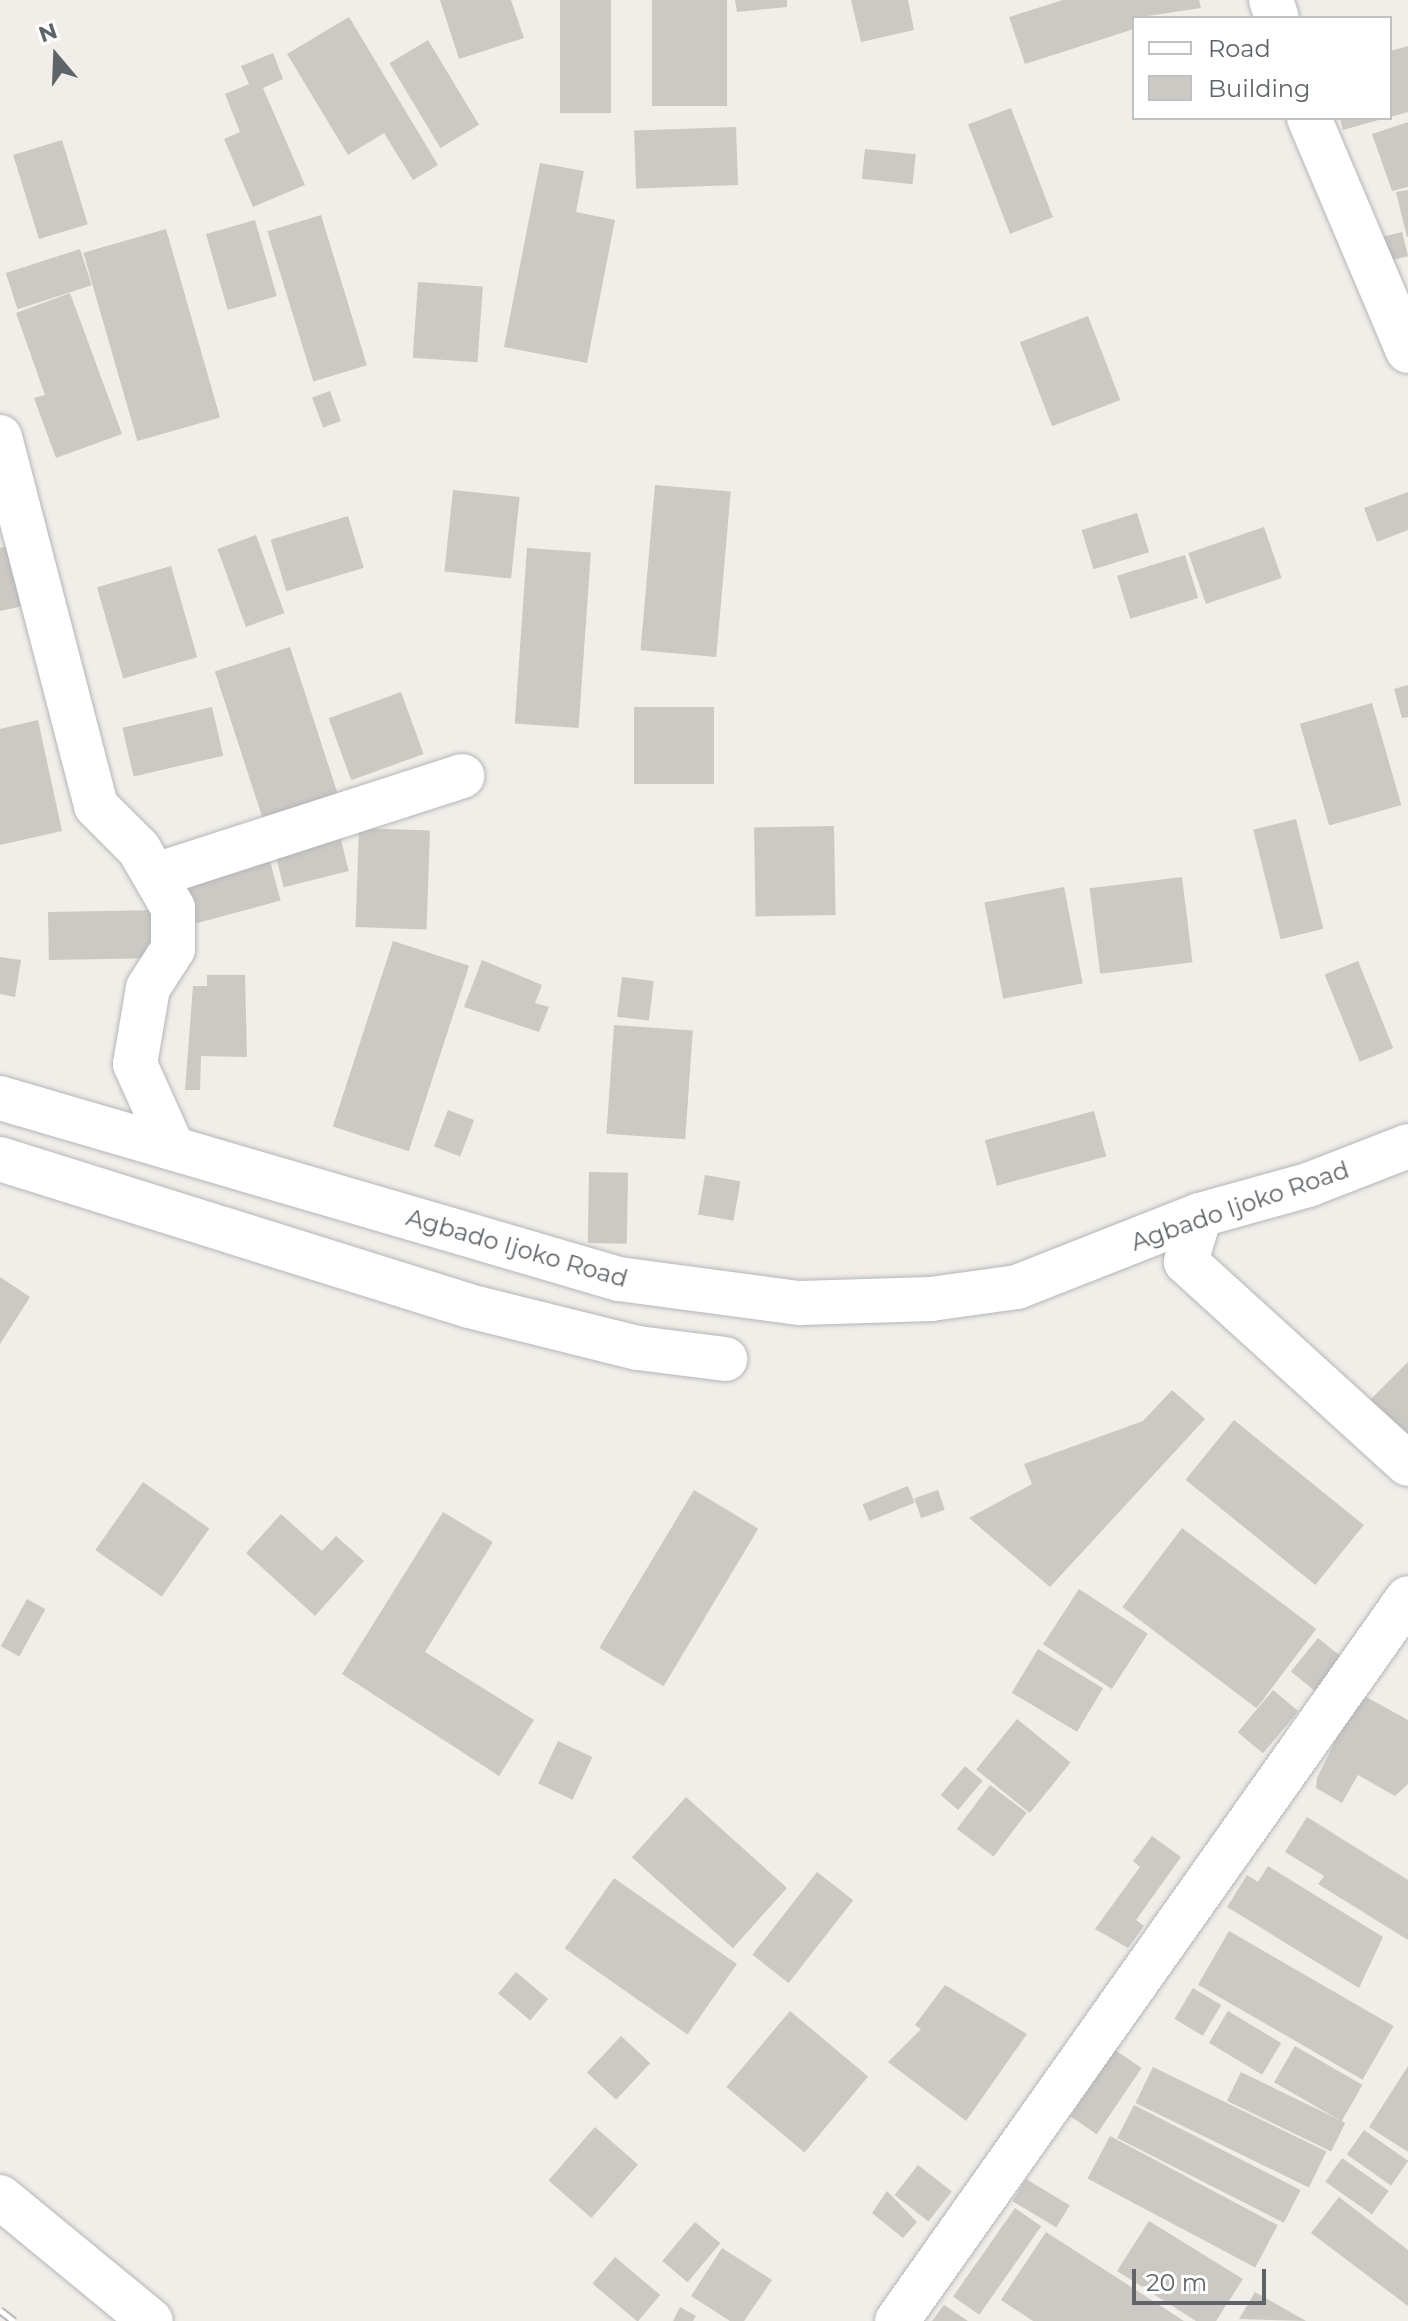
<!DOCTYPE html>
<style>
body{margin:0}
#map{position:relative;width:1408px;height:2321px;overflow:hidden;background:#f1ede8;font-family:Montserrat,sans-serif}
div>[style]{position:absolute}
.building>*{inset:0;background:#ccc8c4;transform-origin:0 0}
.roads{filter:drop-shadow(0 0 2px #b3b6ba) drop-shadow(0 0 2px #b3b6ba)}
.minor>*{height:44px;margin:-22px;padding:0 22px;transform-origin:22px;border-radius:22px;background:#fff}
.rail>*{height:9px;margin-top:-4.5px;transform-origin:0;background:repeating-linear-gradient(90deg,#fff 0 18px,#b4b5b6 0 36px);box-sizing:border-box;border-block:2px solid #b4b5b6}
span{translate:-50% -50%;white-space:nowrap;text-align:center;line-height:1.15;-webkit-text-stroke:6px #fff;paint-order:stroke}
.street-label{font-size:24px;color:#5f6468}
.legend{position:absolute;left:1132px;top:16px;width:260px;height:104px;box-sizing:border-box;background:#fff;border:2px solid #bfc1c3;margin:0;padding:10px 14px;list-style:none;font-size:24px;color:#5f6468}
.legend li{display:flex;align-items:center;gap:16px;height:40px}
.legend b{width:40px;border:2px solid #bfc1c3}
.north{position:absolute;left:16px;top:16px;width:80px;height:80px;-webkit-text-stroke:6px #fff;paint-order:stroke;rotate:341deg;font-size:22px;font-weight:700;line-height:32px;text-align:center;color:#5f6468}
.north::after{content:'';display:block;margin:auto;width:28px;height:36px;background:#5f6468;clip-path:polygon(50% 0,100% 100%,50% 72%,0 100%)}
.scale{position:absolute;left:1132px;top:2269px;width:134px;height:36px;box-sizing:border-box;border:4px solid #5f6468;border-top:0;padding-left:10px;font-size:24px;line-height:28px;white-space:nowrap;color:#5f6468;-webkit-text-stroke:6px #fff;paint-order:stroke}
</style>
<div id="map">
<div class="building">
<i style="clip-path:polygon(440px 0,511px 0,524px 38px,459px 59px)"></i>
<i style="left:560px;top:0;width:51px;height:113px"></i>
<i style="left:652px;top:0;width:75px;height:106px"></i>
<i style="clip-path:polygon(735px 0,787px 0,787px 7px,737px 12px)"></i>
<i style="clip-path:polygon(851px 0,908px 0,914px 30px,861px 42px)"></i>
<i style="clip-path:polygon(1063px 0,1199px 0,1201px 8px,1134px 18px,1134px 29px,1025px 64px,1009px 17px)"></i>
<i style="clip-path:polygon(349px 17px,438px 165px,413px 180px,384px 133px,348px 155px,287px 54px)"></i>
<i style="left:428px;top:40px;width:99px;height:45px;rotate:59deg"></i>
<i style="clip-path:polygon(1408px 46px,1408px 112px,1390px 117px,1390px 51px)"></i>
<i style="clip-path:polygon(273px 53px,283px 79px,263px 88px,305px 185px,253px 207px,224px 139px,240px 132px,225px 94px,249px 84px,241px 66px)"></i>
<i style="left:1011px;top:108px;width:117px;height:46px;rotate:69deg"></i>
<i style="clip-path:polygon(1340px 118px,1381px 118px,1382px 119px,1343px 130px)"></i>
<i style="clip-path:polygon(1408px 122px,1408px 187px,1392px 191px,1372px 134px)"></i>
<i style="left:736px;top:127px;width:58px;height:102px;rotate:88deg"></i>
<i style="left:62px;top:140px;width:88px;height:51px;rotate:73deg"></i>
<i style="left:865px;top:149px;width:51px;height:30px;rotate:6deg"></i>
<i style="clip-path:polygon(540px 163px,584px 171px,576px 212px,615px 220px,587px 363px,504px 347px)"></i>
<i style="clip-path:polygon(1408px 190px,1408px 237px,1407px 237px,1396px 192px)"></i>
<i style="left:321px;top:215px;width:157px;height:56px;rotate:73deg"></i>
<i style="left:255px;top:220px;width:79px;height:51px;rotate:74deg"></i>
<i style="left:166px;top:229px;width:196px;height:86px;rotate:74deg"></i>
<i style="left:1402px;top:232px;width:25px;height:28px;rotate:76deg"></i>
<i style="left:80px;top:249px;width:38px;height:78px;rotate:72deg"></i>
<i style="left:418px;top:282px;width:65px;height:76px;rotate:4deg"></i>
<i style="clip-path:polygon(70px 293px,122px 434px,56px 458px,34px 398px,45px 395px,16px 313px)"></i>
<i style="left:1088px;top:316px;width:90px;height:73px;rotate:69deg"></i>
<i style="left:330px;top:391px;width:32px;height:19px;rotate:70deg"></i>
<i style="left:655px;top:485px;width:76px;height:166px;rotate:5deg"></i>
<i style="left:453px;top:490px;width:67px;height:82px;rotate:6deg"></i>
<i style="clip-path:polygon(1408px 492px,1408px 530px,1377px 542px,1364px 508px)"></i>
<i style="left:1137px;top:513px;width:41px;height:58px;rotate:73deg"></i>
<i style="left:348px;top:516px;width:54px;height:81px;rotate:73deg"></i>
<i style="left:1264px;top:527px;width:54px;height:80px;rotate:71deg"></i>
<i style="left:256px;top:535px;width:83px;height:41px;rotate:70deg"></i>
<i style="clip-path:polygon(9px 546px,23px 606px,0 611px,0 548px)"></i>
<i style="left:527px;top:548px;width:64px;height:176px;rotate:4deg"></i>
<i style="left:1185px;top:555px;width:45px;height:71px;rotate:73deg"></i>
<i style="left:171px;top:566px;width:95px;height:77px;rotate:74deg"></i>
<i style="left:290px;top:647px;width:159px;height:79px;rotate:72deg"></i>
<i style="clip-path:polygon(1408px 685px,1408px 717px,1402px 718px,1394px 689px)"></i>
<i style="left:401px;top:692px;width:66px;height:77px;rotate:70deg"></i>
<i style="left:1372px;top:703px;width:106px;height:75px;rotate:74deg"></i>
<i style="left:212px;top:707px;width:50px;height:92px;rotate:77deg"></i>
<i style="left:634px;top:707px;width:80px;height:77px"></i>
<i style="clip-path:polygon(38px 720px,62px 831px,0 845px,0 729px)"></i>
<i style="left:1296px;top:819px;width:113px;height:44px;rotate:76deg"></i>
<i style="left:834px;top:826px;width:89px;height:80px;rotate:89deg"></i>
<i style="left:359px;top:828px;width:71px;height:99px;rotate:2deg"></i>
<i style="left:340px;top:836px;width:36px;height:67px;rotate:76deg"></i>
<i style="left:270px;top:861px;width:41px;height:91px;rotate:75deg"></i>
<i style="left:1182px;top:877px;width:86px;height:93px;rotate:83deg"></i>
<i style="left:1064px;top:887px;width:98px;height:81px;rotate:79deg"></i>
<i style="left:163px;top:910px;width:48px;height:115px;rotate:89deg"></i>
<i style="left:393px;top:941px;width:80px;height:195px;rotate:18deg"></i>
<i style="clip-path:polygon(0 957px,21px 960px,15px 997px,0 994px)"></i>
<i style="clip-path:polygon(482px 960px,542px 985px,535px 1003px,549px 1007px,539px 1032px,464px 1007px)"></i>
<i style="left:1358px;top:961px;width:94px;height:36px;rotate:68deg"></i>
<i style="clip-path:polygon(207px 975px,245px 975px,247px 1057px,201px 1056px,200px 1090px,185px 1090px,193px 986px,207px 986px)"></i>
<i style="left:622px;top:977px;width:32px;height:40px;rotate:7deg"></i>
<i style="left:614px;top:1025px;width:79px;height:109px;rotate:4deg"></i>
<i style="left:448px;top:1110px;width:28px;height:39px;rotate:21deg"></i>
<i style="left:1094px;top:1111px;width:47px;height:113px;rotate:75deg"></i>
<i style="left:589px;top:1172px;width:39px;height:71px;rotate:1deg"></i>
<i style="left:705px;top:1175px;width:36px;height:40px;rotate:10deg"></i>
<i style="clip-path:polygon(0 1277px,30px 1297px,0 1344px)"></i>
<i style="clip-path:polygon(1408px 1362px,1408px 1450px,1364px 1406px)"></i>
<i style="clip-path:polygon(1172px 1390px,1205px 1419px,1050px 1587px,969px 1518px,1032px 1484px,1024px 1464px,1143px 1421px)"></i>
<i style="left:1234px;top:1420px;width:167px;height:77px;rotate:39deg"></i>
<i style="left:143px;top:1482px;width:81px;height:83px;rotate:35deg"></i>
<i style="left:908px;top:1486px;width:18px;height:49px;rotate:68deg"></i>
<i style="left:694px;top:1490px;width:75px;height:184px;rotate:31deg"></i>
<i style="left:938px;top:1490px;width:21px;height:25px;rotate:71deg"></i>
<i style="clip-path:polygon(443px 1512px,493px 1542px,425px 1652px,534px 1720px,499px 1776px,342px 1674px)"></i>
<i style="clip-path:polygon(281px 1514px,322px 1551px,336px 1536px,364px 1561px,315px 1616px,246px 1553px)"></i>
<i style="left:1182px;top:1528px;width:168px;height:99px;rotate:37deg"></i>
<i style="left:1079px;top:1589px;width:82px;height:66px;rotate:33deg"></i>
<i style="left:27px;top:1599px;width:21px;height:54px;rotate:29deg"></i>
<i style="left:1318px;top:1638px;width:33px;height:43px;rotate:39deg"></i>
<i style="left:1038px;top:1649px;width:76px;height:51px;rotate:31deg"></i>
<i style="left:1273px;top:1690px;width:33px;height:55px;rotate:40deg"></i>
<i style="clip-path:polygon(1359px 1693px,1408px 1720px,1408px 1784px,1395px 1796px,1358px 1775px,1342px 1803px,1316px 1788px,1317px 1778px)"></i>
<i style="left:1017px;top:1719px;width:69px;height:65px;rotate:39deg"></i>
<i style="left:558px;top:1741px;width:38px;height:47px;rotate:25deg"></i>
<i style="left:965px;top:1766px;width:23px;height:38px;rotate:40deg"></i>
<i style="left:990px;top:1785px;width:46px;height:55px;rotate:37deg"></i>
<i style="left:686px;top:1797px;width:136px;height:81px;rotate:42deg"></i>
<i style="clip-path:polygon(1307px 1817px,1408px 1880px,1408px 1940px,1318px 1884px,1324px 1876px,1285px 1852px)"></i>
<i style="clip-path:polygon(1152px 1836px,1181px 1857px,1136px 1920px,1144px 1926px,1128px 1948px,1095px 1929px,1140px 1867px,1133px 1861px)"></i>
<i style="clip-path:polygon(1268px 1866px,1383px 1937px,1359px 1988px,1227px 1907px,1247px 1875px,1258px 1882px)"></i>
<i style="left:817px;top:1872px;width:46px;height:105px;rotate:38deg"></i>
<i style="left:614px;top:1878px;width:150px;height:86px;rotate:35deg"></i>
<i style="left:1229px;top:1931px;width:190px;height:62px;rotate:30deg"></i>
<i style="left:516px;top:1972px;width:42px;height:28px;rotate:40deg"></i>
<i style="clip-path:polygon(945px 1985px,1027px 2034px,966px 2121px,888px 2062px,921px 2029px,915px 2025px)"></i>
<i style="left:1193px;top:1988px;width:33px;height:36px;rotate:31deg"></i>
<i style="left:790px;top:2011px;width:102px;height:99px;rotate:40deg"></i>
<i style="left:1228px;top:2011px;width:62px;height:37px;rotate:31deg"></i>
<i style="left:621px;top:2036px;width:40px;height:50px;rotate:43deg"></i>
<i style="left:1295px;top:2046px;width:78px;height:42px;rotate:30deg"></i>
<i style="left:1115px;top:2050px;width:32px;height:80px;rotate:34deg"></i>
<i style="clip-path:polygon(1408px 2066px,1408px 2152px,1369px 2127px)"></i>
<i style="left:1153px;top:2067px;width:193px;height:40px;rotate:26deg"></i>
<i style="left:1241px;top:2072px;width:116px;height:32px;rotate:26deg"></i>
<i style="left:1134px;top:2105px;width:187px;height:37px;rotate:27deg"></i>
<i style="left:595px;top:2127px;width:57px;height:71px;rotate:41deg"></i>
<i style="left:1364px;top:2130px;width:54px;height:30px;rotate:35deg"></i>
<i style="left:1110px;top:2136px;width:190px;height:48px;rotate:28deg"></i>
<i style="left:1342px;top:2158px;width:57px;height:29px;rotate:35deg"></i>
<i style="left:918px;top:2165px;width:43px;height:38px;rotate:38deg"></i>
<i style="left:1026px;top:2179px;width:51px;height:26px;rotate:31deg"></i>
<i style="clip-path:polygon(887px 2191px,917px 2222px,903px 2238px,872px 2213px)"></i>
<i style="clip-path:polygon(1339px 2197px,1408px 2250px,1408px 2306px,1311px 2233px)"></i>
<i style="left:1015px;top:2208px;width:32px;height:108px;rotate:35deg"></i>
<i style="clip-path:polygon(1149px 2221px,1243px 2279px,1216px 2321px,1196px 2321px,1117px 2271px)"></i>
<i style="left:695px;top:2222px;width:33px;height:51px;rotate:40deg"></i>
<i style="clip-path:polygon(1046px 2232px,1184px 2321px,1033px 2321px,1001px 2300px)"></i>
<i style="clip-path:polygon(722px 2248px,772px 2280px,744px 2321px,730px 2321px,691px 2296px)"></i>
<i style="left:615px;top:2257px;width:59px;height:35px;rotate:40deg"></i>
<i style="clip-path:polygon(1255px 2292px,1306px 2321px,1239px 2319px)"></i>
<i style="clip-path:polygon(944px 2305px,968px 2321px,932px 2321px)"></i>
<i style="clip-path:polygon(680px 2307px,696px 2316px,693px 2321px,673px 2321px)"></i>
</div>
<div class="roads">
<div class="minor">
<i style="left:1271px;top:0;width:19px;rotate:72deg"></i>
<i style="left:1309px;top:118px;width:253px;rotate:67deg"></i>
<i style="left:0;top:437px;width:381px;rotate:75.4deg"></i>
<i style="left:96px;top:806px;width:61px;rotate:45deg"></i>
<i style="left:139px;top:849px;width:68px;rotate:60deg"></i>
<i style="left:173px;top:908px;width:41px;rotate:90deg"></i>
<i style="left:173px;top:949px;width:46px;rotate:122.7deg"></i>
<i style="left:148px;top:988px;width:77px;rotate:99.7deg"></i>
<i style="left:135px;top:1064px;width:88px;rotate:65.8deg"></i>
<i style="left:156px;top:875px;width:322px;rotate:-17.9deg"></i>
<i style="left:0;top:1098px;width:645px;rotate:16.3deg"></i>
<i style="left:619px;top:1279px;width:183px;rotate:7.6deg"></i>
<i style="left:800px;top:1303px;width:131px;rotate:-1.7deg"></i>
<i style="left:931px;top:1299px;width:87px;rotate:-7.9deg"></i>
<i style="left:1017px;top:1287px;width:197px;rotate:-21.5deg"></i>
<i style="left:1200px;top:1215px;width:112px;rotate:-15.5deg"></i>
<i style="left:1308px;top:1185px;width:107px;rotate:-21.3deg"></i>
<i style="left:0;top:1159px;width:491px;rotate:17.4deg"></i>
<i style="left:469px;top:1306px;width:174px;rotate:14deg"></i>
<i style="left:638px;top:1348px;width:88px;rotate:7.2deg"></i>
<i style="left:1200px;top:1215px;width:49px;rotate:106.6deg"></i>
<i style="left:1186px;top:1262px;width:300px;rotate:42.3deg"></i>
<i style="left:0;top:2197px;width:195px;rotate:39.4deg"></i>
<i style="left:897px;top:2321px;width:885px;rotate:-54.75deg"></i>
</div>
</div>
<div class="rail">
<i style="left:0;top:2310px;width:18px;rotate:38deg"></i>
</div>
<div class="street-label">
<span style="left:1240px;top:1206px;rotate:-19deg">Agbado Ijoko Road</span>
<span style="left:517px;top:1248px;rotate:16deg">Agbado Ijoko Road</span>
</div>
<ul class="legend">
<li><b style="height:10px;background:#fff"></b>Road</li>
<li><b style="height:22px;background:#ccc8c4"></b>Building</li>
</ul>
<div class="north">N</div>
<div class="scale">20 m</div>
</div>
